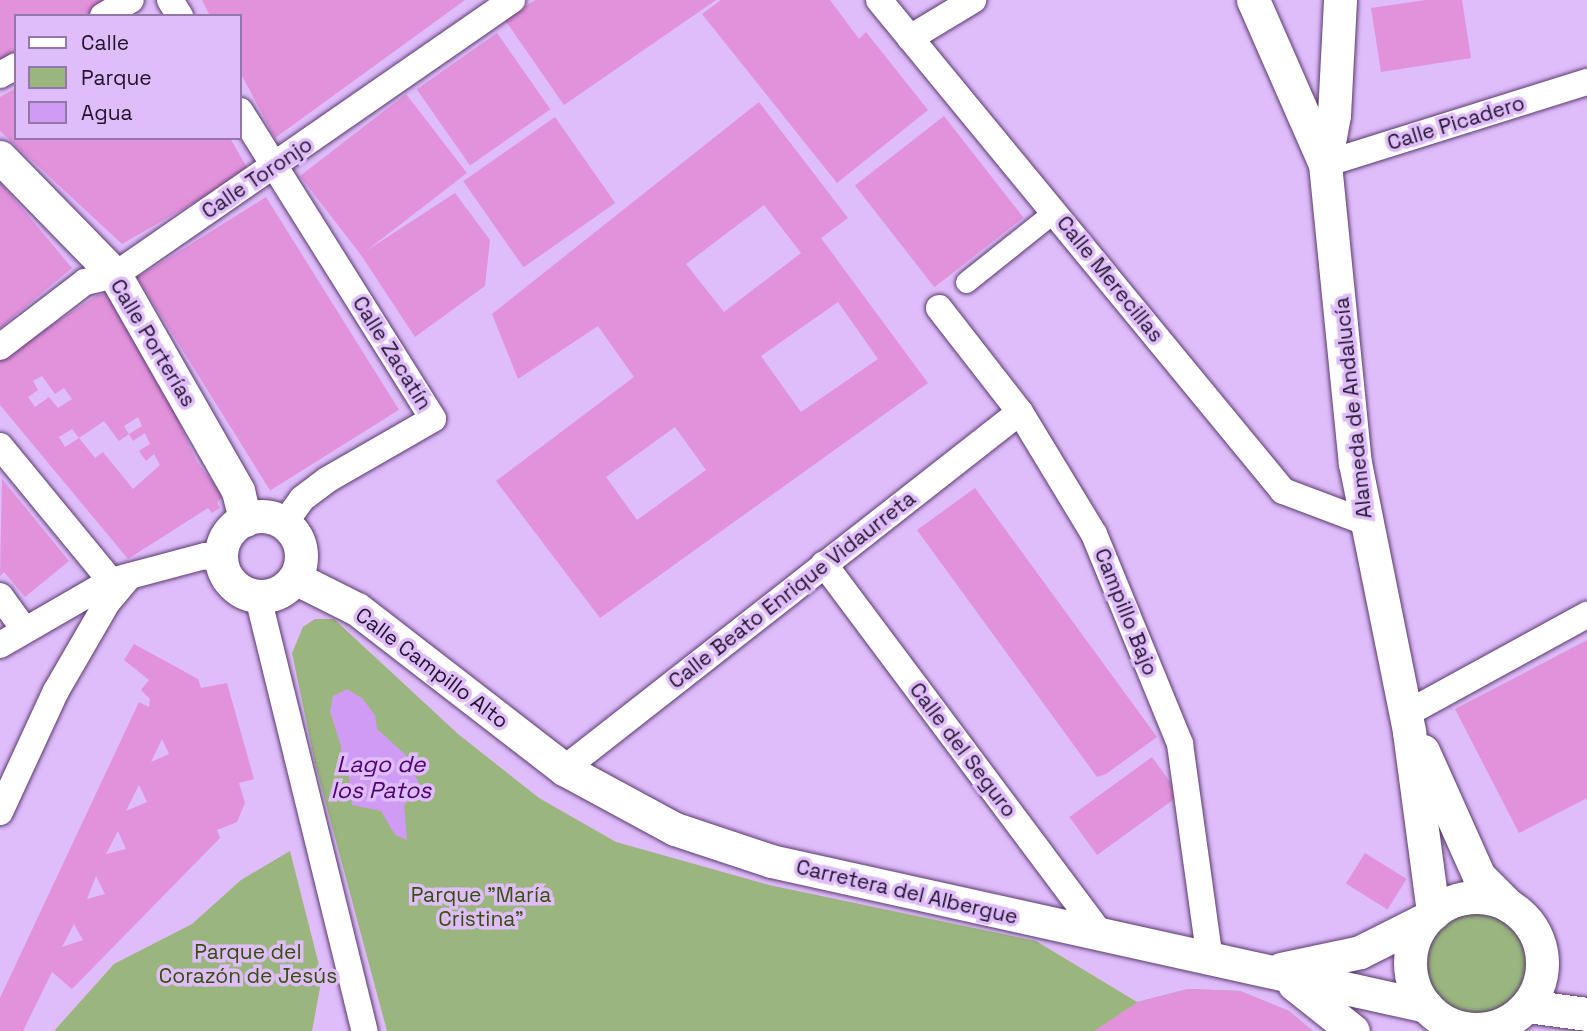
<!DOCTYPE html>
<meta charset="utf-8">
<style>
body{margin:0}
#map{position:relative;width:1587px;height:1031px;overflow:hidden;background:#dfbcfa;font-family:"Space Grotesk",sans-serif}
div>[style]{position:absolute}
.green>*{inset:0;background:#9ab67e}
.round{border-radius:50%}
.water>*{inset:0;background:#cf9bf4}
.building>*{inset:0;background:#e292db;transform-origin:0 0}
.roads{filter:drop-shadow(0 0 2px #593a6f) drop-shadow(0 0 2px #593a6f)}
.pedestrian>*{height:21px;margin:-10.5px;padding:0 10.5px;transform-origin:10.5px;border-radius:10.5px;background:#fff}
.minor>*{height:26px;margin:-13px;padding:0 13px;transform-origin:13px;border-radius:13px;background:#fff}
.tertiary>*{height:33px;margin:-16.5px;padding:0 16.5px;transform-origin:16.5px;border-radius:16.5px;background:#fff}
.tertiary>.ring{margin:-16.5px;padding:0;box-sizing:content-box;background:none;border:33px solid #fff;border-radius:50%}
span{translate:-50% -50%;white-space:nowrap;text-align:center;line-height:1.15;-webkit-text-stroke:7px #dfbcfa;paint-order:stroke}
.street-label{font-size:21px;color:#20132a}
.park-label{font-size:21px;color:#334f0a}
.water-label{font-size:23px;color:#4e0271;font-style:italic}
.legend{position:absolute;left:14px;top:14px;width:228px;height:126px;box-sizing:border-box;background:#dfbcfa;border:2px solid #9378a7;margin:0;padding:9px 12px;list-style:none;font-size:21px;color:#20132a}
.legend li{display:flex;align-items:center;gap:14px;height:35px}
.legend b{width:35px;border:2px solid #9378a7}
</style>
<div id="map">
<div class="green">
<i style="clip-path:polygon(315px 619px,334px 619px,458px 734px,539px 798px,616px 842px,769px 885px,1036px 941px,1137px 1002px,1188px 989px,1240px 991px,1289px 1011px,1313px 1031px,387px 1031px,315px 763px,292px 653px,303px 627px)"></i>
<i style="clip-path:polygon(290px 851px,322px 977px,312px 1031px,54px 1031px,114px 964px,192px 924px,241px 880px)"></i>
<i class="round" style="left:1421px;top:909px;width:110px;height:110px"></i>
</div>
<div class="water">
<i style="clip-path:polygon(347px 689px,362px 698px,375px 715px,377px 729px,407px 756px,419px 784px,419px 791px,404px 805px,407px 840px,395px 835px,381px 811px,352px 805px,349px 777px,342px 768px,341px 746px,330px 712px,333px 696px)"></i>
</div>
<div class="building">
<i style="clip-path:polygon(0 0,111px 0,85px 16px,16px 16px,16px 57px,0 66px)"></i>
<i style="clip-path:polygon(202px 0,465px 0,275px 138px,240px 72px,240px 16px,210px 16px)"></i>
<i style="clip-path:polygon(535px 0,716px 0,564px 105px,505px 20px)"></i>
<i style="clip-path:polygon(721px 0,830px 0,859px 39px,866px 32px,928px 110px,837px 183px,702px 14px)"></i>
<i style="clip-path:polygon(1426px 0,1462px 0,1471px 58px,1381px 72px,1371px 8px)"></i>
<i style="left:497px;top:33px;width:93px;height:98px;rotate:55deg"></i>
<i style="clip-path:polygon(16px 88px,16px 138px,230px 138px,249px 171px,122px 244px,0 131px,0 97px)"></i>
<i style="clip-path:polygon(406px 94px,467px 173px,366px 251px,455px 193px,490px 240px,485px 286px,415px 337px,361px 255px,300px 176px)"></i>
<i style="clip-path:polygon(evenodd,759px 102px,848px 218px,821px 238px,928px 383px,600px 618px,496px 481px,634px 377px,598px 326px,518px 379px,492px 314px,759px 102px,764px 205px,801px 253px,724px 312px,686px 264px,764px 205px,759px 102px,838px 302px,878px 359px,801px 412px,761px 356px,838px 302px,759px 102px,675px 427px,706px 470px,637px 520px,606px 477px,675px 427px)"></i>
<i style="left:944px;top:116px;width:129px;height:113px;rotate:52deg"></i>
<i style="left:555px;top:117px;width:105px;height:112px;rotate:55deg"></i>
<i style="clip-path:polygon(0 182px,72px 268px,0 328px)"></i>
<i style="left:266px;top:197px;width:251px;height:152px;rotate:58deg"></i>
<i style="clip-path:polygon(evenodd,114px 294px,150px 359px,197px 462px,223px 496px,217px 503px,220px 508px,212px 513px,208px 508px,128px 559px,0 405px,0 360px,97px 295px,114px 294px,42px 376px,55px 394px,64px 388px,72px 399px,58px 408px,49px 397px,35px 407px,28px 397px,38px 390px,33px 381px,42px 376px,114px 294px,138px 417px,142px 426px,129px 434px,133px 441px,145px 433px,150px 444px,139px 451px,146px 461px,154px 454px,160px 465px,133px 489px,103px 452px,95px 458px,79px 438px,104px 421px,119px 441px,129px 434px,124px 426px,138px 417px,114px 294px,72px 429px,79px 438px,65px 447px,59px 437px,72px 429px)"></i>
<i style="clip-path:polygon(2px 479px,69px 561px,25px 597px,4px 572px,0 576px)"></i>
<i style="clip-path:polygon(975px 488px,1157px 737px,1106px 774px,1097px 777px,917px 530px)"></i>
<i style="clip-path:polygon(1587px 640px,1587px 798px,1519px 833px,1455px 709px)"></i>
<i style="clip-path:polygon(evenodd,134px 644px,198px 679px,201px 688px,227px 683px,254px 779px,239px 783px,245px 803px,237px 822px,217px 830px,220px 838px,72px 989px,52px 972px,23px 1031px,0 1031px,0 998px,139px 702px,149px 707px,150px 699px,141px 690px,149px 680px,124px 660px,134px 644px,162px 739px,169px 754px,151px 762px,162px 739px,134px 644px,139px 785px,147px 802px,126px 811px,139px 785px,134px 644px,118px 831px,126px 849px,106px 854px,118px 831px,134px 644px,96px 876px,105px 894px,87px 899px,96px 876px,134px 644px,74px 924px,83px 940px,62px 947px,74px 924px)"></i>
<i style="left:1152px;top:757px;width:47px;height:102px;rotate:54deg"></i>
<i style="left:1365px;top:853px;width:49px;height:36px;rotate:32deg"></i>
<i style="clip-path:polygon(1188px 989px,1240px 991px,1289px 1011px,1313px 1031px,1094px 1031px,1138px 1002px)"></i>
</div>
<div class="roads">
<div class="pedestrian">
<i style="left:966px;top:282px;width:114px;rotate:-38.6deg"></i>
</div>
<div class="minor">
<i style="left:170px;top:0;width:19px;rotate:58deg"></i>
<i style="left:879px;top:0;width:636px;rotate:50.55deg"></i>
<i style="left:1283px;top:491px;width:88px;rotate:20.7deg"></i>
<i style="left:103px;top:16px;width:32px;rotate:-30deg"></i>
<i style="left:910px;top:38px;width:74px;rotate:-31.1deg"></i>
<i style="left:0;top:75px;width:18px;rotate:-29deg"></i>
<i style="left:240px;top:111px;width:363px;rotate:57.9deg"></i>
<i style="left:433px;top:419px;width:122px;rotate:150.1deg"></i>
<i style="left:327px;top:480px;width:31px;rotate:143deg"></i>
<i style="left:302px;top:499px;width:31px;rotate:126deg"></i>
<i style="left:1325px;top:164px;width:275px;rotate:-17.4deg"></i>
<i style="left:939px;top:308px;width:132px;rotate:52.1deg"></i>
<i style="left:1020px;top:412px;width:143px;rotate:58.8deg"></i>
<i style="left:1094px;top:534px;width:227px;rotate:67.7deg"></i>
<i style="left:1180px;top:744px;width:217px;rotate:82.1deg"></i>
<i style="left:0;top:347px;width:107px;rotate:-37.4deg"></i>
<i style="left:85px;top:282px;width:31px;rotate:-13deg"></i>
<i style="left:115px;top:275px;width:483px;rotate:-34.7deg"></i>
<i style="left:0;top:446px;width:175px;rotate:50.6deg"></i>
<i style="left:824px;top:564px;width:464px;rotate:53.2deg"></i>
<i style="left:0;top:596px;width:41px;rotate:54deg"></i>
<i style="left:258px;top:597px;width:447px;rotate:76.2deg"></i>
<i style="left:0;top:645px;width:128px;rotate:-30deg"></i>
<i style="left:111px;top:581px;width:97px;rotate:-14.9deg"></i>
<i style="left:205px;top:556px;width:17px;rotate:17deg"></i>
<i style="left:1404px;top:715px;width:209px;rotate:-28.7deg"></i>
<i style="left:564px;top:769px;width:579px;rotate:-38.06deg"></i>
<i style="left:0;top:812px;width:133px;rotate:-65.2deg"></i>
<i style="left:56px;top:691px;width:102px;rotate:-59.9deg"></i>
<i style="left:107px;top:603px;width:35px;rotate:-50deg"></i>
</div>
<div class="tertiary">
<i style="left:1253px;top:0;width:179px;rotate:66.3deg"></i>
<i style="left:1325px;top:164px;width:301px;rotate:84.3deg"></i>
<i style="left:1355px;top:463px;width:274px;rotate:78.6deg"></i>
<i style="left:1409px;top:732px;width:183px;rotate:82.4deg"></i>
<i style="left:0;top:157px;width:165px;rotate:45.7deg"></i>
<i style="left:115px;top:275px;width:249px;rotate:60.3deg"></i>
<i style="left:238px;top:491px;width:30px;rotate:76deg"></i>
<i style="left:1325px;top:164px;width:50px;rotate:-79.6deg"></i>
<i style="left:1334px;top:115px;width:115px;rotate:-87deg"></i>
<i class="ring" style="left:221px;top:516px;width:47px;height:47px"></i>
<i style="left:295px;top:578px;width:69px;rotate:26.6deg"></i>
<i style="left:357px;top:609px;width:262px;rotate:37.7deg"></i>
<i style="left:564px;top:769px;width:126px;rotate:28.4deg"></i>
<i style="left:675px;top:829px;width:101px;rotate:18.4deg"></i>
<i style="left:771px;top:861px;width:671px;rotate:12.48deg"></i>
<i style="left:1423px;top:751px;width:137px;rotate:65.9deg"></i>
<i style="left:1479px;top:876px;width:42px;rotate:45deg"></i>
<i class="ring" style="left:1410px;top:897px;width:99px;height:99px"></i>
<i style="left:1281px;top:969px;width:81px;rotate:-12.1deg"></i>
<i style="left:1360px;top:952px;width:74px;rotate:-26.6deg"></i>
<i style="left:1294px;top:984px;width:75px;rotate:38.5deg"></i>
<i style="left:1527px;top:1006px;width:61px;rotate:7.6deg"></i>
</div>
</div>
<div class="street-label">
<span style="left:1456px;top:123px;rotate:-17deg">Calle Picadero</span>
<span style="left:257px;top:178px;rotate:-34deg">Calle Toronjo</span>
<span style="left:1110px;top:279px;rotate:51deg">Calle Merecillas</span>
<span style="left:153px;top:343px;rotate:59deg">Calle Porterías</span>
<span style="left:392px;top:353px;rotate:58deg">Calle Zacatín</span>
<span style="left:1353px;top:408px;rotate:-96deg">Alameda de Andalucía</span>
<span style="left:792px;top:590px;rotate:-38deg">Calle Beato Enrique Vidaurreta</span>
<span style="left:1126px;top:612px;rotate:68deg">Campillo Bajo</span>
<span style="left:432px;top:668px;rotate:37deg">Calle Campillo Alto</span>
<span style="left:963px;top:750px;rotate:53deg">Calle del Seguro</span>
<span style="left:907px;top:892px;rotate:13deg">Carretera del Albergue</span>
</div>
<div class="park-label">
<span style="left:481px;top:907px">Parque "María<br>Cristina"</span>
<span style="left:248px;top:964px">Parque del<br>Corazón de Jesús</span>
</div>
<div class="water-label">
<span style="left:381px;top:777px">Lago de<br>los Patos</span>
</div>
<ul class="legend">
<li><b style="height:9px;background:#fff"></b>Calle</li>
<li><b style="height:19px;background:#9ab67e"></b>Parque</li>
<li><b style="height:19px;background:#cf9bf4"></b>Agua</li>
</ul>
</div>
